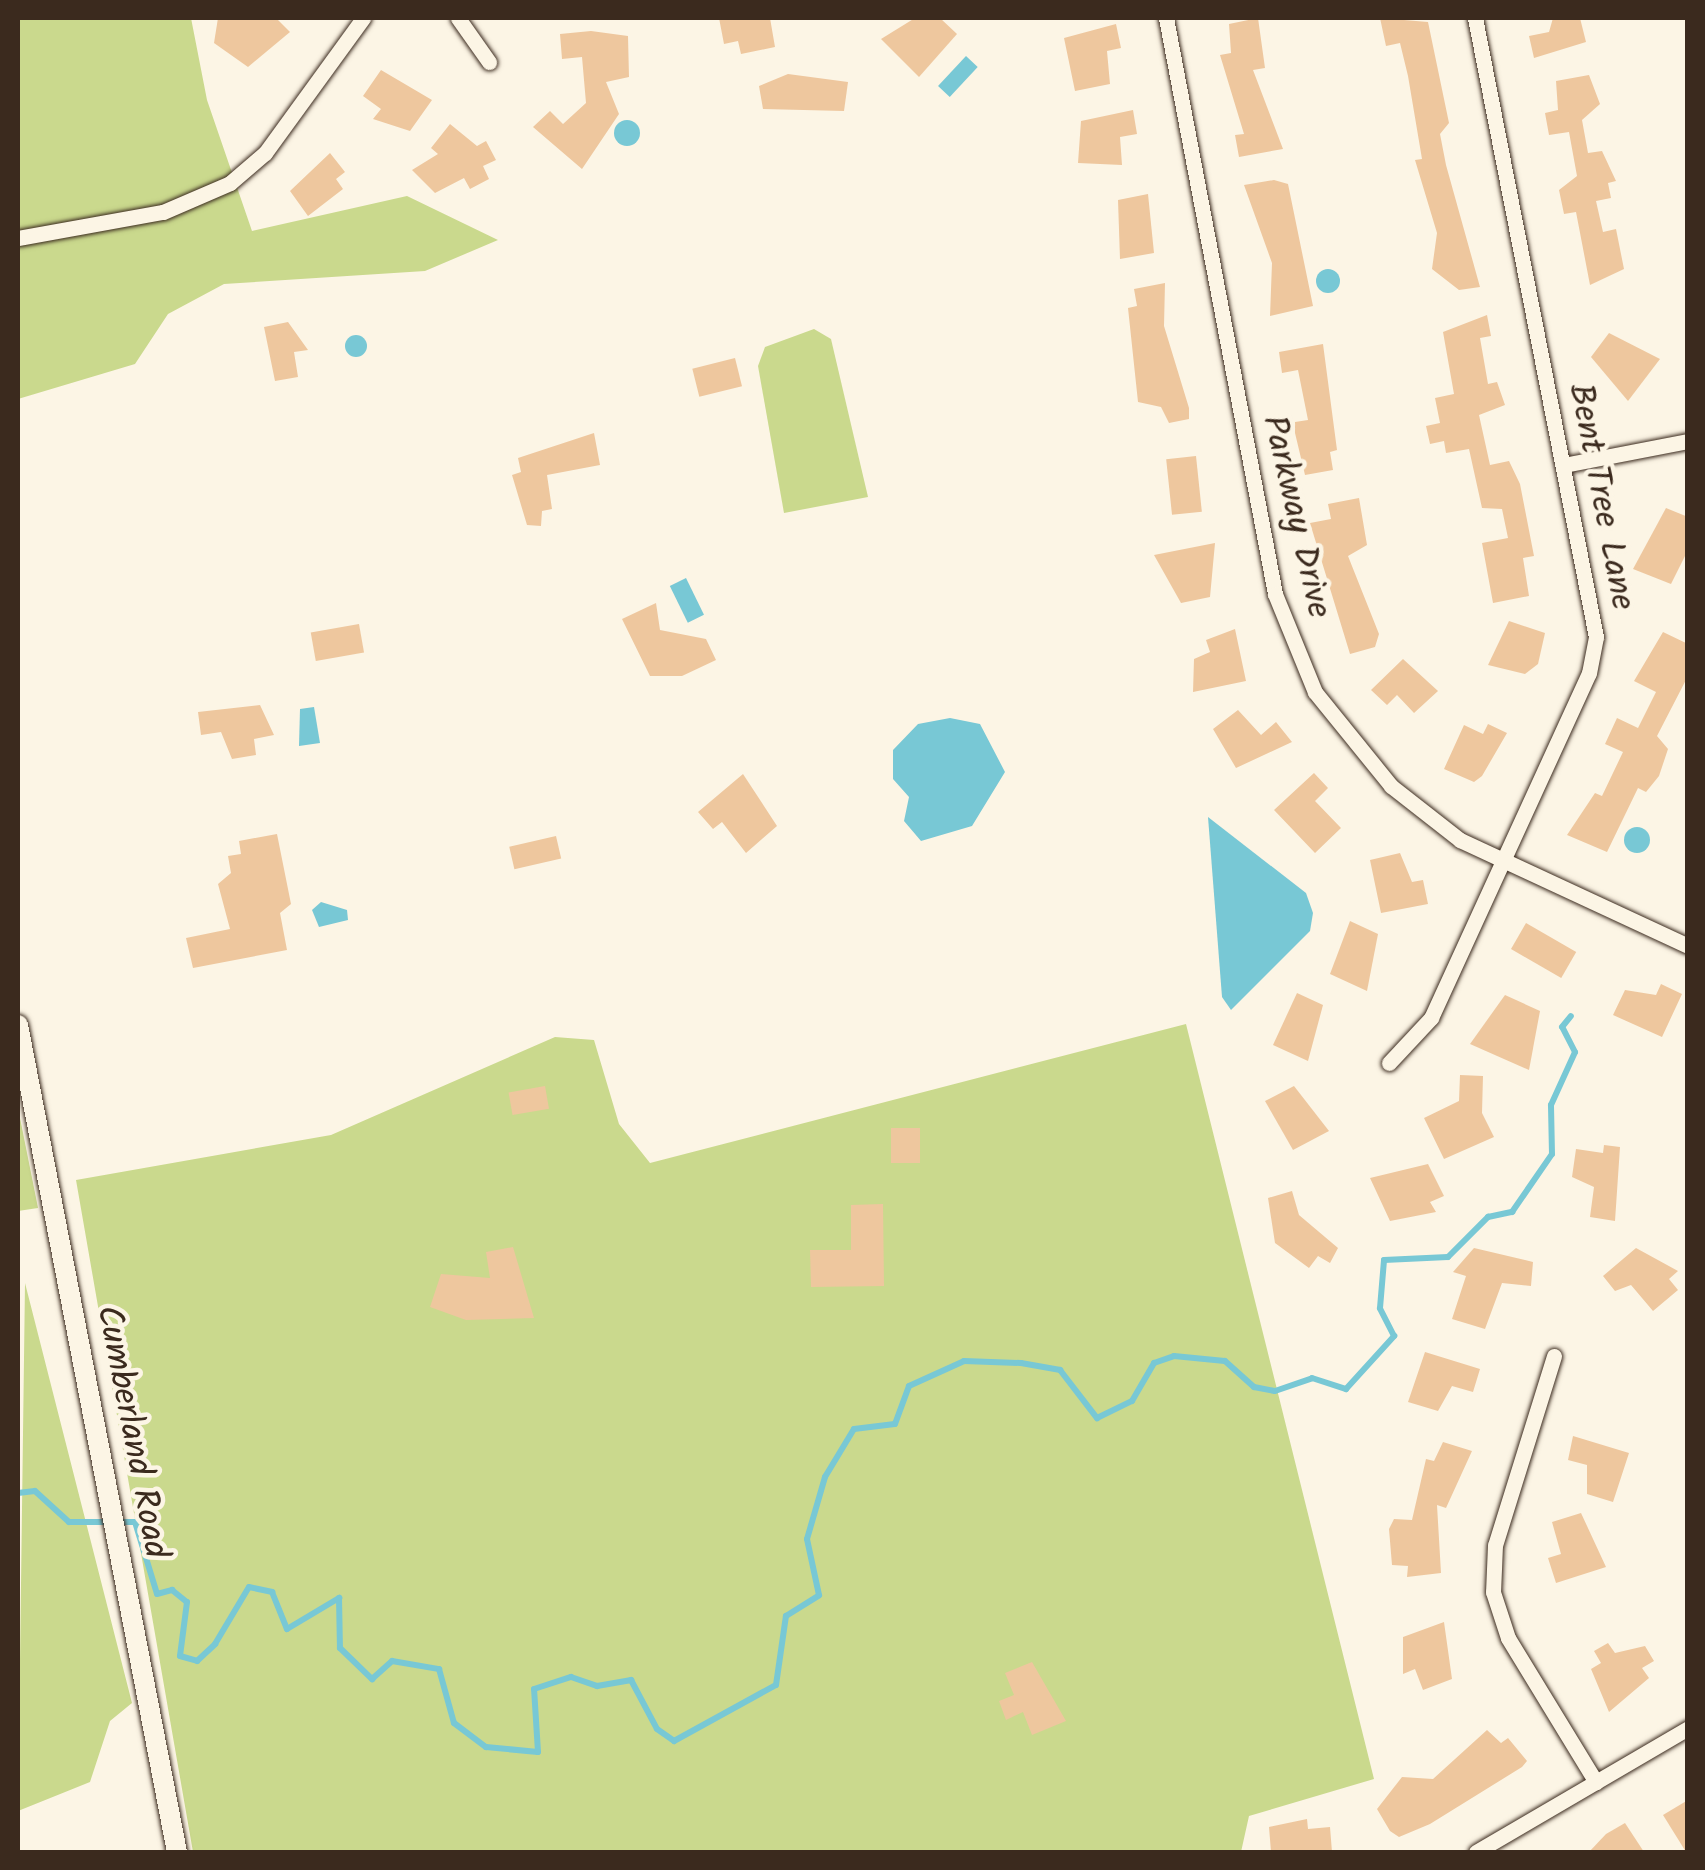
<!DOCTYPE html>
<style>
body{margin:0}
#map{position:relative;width:1705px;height:1870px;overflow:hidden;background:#fcf5e5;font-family:Kalam,sans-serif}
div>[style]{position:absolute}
.green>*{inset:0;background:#cad98d}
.water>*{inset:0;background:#78c8d5;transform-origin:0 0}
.round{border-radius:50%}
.stream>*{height:6px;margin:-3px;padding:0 3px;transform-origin:3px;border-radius:3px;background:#78c8d5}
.building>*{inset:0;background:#eec79e;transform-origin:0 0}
.roads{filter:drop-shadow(0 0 2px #3b2a1e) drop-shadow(0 0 2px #3b2a1e)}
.minor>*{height:15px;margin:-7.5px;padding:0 7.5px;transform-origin:7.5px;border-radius:7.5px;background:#fcf5e5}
.secondary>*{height:20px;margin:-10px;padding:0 10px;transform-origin:10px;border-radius:10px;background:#fcf5e5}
span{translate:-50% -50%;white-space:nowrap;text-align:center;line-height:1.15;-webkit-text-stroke:9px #fcf5e5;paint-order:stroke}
.street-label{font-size:35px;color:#3b2a1e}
.frame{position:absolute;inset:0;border:20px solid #3b2a1e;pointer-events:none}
</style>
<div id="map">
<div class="green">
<i style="clip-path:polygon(18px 18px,191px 18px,207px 100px,252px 231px,407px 196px,498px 240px,425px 271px,224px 284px,168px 314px,135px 364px,18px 399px)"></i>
<i style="clip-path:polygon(814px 329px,831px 339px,868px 497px,784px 513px,758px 366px,765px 347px)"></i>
<i style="clip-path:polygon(1186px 1024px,1374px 1779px,1249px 1816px,1241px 1852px,193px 1852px,76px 1180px,331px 1135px,555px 1037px,594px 1040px,619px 1124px,650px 1163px)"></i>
<i style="clip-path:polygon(18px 1108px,38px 1208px,18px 1211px)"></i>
<i style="clip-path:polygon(25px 1283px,132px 1703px,110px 1721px,90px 1782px,18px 1811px)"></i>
</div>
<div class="water">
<i style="left:966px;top:56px;width:16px;height:41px;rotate:43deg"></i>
<i class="round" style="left:614px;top:120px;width:26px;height:26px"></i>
<i class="round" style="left:1316px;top:269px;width:24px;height:24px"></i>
<i class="round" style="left:345px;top:335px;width:22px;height:22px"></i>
<i style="left:686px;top:578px;width:41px;height:18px;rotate:64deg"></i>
<i style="clip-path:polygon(314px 707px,320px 743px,299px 746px,300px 709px)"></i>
<i style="clip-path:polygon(950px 718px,980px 724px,1005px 772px,972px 826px,921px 841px,904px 821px,909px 797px,893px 779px,893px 750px,918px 724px)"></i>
<i style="clip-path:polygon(1208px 817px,1306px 893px,1313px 913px,1310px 931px,1231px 1010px,1222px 997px)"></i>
<i class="round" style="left:1624px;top:827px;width:26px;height:26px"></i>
<i style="clip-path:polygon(321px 902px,347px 910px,348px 920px,319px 927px,312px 910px)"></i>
</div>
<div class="stream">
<i style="left:18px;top:1493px;width:17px;rotate:-7deg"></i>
<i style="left:35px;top:1491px;width:46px;rotate:42.4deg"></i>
<i style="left:69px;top:1522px;width:66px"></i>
<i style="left:135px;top:1522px;width:75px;rotate:73deg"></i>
<i style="left:157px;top:1594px;width:16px;rotate:-15deg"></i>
<i style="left:172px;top:1590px;width:19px;rotate:39deg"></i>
<i style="left:187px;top:1602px;width:54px;rotate:97.4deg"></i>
<i style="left:180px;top:1656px;width:18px;rotate:16deg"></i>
<i style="left:197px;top:1661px;width:25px;rotate:-43deg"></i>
<i style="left:215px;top:1644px;width:66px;rotate:-59.2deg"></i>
<i style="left:249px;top:1587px;width:24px;rotate:12deg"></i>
<i style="left:272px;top:1592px;width:40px;rotate:68deg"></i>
<i style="left:287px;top:1629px;width:61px;rotate:-30.8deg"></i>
<i style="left:339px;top:1598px;width:50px;rotate:88.9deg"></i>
<i style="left:340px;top:1648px;width:45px;rotate:44.1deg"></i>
<i style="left:372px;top:1679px;width:27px;rotate:-42deg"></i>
<i style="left:392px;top:1661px;width:48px;rotate:9.7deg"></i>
<i style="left:439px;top:1669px;width:56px;rotate:74.5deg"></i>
<i style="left:454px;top:1723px;width:40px;rotate:37deg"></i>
<i style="left:486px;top:1747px;width:52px;rotate:5.5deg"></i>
<i style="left:538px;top:1752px;width:63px;rotate:-93.6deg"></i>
<i style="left:534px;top:1689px;width:39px;rotate:-18deg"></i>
<i style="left:571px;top:1677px;width:28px;rotate:19deg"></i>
<i style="left:597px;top:1686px;width:35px;rotate:-10deg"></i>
<i style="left:631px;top:1680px;width:55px;rotate:62deg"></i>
<i style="left:657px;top:1729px;width:21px;rotate:35deg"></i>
<i style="left:674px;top:1741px;width:116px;rotate:-28.8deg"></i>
<i style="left:776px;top:1685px;width:70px;rotate:-81.8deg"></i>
<i style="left:786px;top:1616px;width:39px;rotate:-32deg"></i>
<i style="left:819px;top:1595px;width:57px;rotate:-102.1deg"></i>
<i style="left:807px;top:1539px;width:65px;rotate:-73.8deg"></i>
<i style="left:825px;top:1477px;width:56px;rotate:-58.9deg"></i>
<i style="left:854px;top:1429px;width:41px;rotate:-7deg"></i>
<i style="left:895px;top:1424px;width:40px;rotate:-69.8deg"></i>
<i style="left:909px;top:1386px;width:60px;rotate:-24.4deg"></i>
<i style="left:964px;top:1361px;width:57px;rotate:2deg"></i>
<i style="left:1021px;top:1363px;width:40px;rotate:10deg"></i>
<i style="left:1060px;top:1370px;width:61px;rotate:52.4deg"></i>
<i style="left:1097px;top:1418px;width:39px;rotate:-26deg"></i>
<i style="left:1132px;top:1401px;width:44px;rotate:-59.9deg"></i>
<i style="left:1154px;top:1363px;width:21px;rotate:-19deg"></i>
<i style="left:1174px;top:1356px;width:51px;rotate:5.6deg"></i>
<i style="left:1225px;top:1361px;width:39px;rotate:42deg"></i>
<i style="left:1254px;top:1387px;width:21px;rotate:11deg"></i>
<i style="left:1275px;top:1391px;width:39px;rotate:-19deg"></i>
<i style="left:1312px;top:1378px;width:36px;rotate:18deg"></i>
<i style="left:1346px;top:1389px;width:72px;rotate:-47.8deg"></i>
<i style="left:1394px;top:1336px;width:31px;rotate:-117deg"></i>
<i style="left:1380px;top:1308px;width:48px;rotate:-85.2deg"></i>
<i style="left:1384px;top:1260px;width:64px;rotate:-2.7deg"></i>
<i style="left:1448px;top:1257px;width:57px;rotate:-45deg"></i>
<i style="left:1488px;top:1217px;width:25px;rotate:-12deg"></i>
<i style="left:1512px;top:1212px;width:70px;rotate:-55.4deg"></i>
<i style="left:1552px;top:1154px;width:49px;rotate:-91.2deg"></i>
<i style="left:1551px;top:1105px;width:58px;rotate:-65.6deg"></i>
<i style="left:1575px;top:1052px;width:28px;rotate:-117deg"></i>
<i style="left:1562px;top:1027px;width:14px;rotate:-51deg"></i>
</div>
<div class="building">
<i style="clip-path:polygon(218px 18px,276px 18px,290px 32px,248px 67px,214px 43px)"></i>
<i style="clip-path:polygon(719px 18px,770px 18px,775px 47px,741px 54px,738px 41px,724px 44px)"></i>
<i style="clip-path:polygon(915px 18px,940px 18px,957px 34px,919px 77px,881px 39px)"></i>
<i style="clip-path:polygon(1258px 18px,1265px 68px,1253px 70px,1283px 149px,1239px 157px,1235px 135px,1244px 134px,1220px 55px,1231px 53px,1229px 24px)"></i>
<i style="clip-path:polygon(1380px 18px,1428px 22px,1449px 123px,1440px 134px,1446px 165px,1480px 287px,1459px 290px,1432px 269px,1437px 233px,1415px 160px,1422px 159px,1408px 76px,1400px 43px,1386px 46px)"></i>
<i style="clip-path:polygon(1553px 18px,1580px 18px,1586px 42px,1534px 58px,1529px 36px,1549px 32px)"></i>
<i style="clip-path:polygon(1116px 24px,1121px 48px,1107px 51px,1110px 84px,1075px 91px,1064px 38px)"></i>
<i style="clip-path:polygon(591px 31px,628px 36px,629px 77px,606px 82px,619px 114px,582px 169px,533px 127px,550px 111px,563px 124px,586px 103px,582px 57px,562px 59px,560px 34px)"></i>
<i style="clip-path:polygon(381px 70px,432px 100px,410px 131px,373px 119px,381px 109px,363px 96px)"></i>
<i style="clip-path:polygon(788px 74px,848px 82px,844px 111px,763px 109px,759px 86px)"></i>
<i style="clip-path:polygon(1589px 75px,1600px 104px,1582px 120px,1588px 153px,1602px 151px,1616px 181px,1608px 183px,1611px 198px,1596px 201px,1603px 232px,1616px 229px,1624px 269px,1590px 285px,1576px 212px,1564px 214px,1559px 190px,1577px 176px,1569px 132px,1549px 135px,1545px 113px,1558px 110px,1556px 81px)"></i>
<i style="clip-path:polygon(1133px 110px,1137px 134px,1120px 137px,1122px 165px,1078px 163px,1081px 121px)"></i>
<i style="clip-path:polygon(450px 124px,477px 146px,486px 141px,496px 160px,483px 166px,489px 179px,470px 189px,464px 178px,435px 193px,412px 170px,438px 154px,431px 148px)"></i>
<i style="clip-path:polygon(330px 153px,345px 172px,336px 179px,343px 189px,308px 216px,290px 191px)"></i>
<i style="clip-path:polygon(1274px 180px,1288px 184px,1313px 306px,1270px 316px,1272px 263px,1244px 185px)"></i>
<i style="clip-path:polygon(1148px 194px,1154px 253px,1120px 259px,1118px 200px)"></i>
<i style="clip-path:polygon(1165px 283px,1164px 326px,1189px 408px,1189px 419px,1169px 423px,1161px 407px,1138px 402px,1128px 308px,1137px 306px,1134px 289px)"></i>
<i style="clip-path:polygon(1487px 315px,1491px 336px,1480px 338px,1488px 384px,1497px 382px,1505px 405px,1479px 415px,1490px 465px,1509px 461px,1520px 484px,1534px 556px,1523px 558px,1529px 596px,1493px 603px,1482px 543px,1508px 538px,1502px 509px,1482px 508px,1469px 449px,1446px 453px,1444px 441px,1430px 444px,1426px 426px,1440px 423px,1435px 398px,1454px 394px,1443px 332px)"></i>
<i style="clip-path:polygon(288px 322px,308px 350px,294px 352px,298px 377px,275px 381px,264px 327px)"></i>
<i style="clip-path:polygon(1609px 333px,1660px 359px,1628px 401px,1591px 357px)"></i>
<i style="clip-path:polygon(1323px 344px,1337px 450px,1330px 452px,1333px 470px,1305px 475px,1295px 433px,1295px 422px,1308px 420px,1298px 370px,1282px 373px,1279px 352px)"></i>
<i style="left:735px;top:358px;width:29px;height:44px;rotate:76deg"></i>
<i style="clip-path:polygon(594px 433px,600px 465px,547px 475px,552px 509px,542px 511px,541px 526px,527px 525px,512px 475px,521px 472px,518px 458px)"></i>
<i style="left:1196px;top:456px;width:56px;height:30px;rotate:84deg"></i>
<i style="clip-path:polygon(1359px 498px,1367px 545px,1348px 556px,1379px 634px,1375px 647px,1350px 654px,1310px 523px,1331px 519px,1328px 504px)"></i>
<i style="clip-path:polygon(1666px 508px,1688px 517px,1688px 550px,1671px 584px,1633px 569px)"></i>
<i style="clip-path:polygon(1215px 543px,1210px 597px,1181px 603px,1154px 555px)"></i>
<i style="clip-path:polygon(656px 603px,660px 630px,706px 639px,716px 660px,682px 676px,650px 676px,622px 619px)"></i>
<i style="clip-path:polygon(1509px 621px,1545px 633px,1538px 664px,1525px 674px,1488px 665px)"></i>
<i style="left:359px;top:624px;width:29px;height:49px;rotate:80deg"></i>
<i style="clip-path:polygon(1235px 629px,1246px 681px,1193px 692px,1194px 659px,1210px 652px,1206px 640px)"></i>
<i style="clip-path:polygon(1663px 632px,1688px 644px,1688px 676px,1657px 736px,1668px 749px,1659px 776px,1646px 792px,1638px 788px,1607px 852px,1567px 835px,1595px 793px,1602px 796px,1623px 752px,1605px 744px,1617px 718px,1638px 728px,1656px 692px,1634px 681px)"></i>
<i style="clip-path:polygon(1403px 659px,1438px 691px,1414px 713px,1397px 695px,1387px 705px,1371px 690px)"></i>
<i style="clip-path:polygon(260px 705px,274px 735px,254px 739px,256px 755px,232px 759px,221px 732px,201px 735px,198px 712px)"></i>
<i style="clip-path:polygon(1238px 710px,1261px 735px,1276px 722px,1292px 742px,1236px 768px,1213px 729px)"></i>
<i style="clip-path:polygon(1488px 724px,1507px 733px,1482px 776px,1474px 782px,1444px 769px,1464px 725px,1483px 734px)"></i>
<i style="clip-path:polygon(1314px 773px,1328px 788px,1315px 801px,1341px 828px,1315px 853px,1274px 810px)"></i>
<i style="clip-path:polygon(743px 774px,777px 826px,746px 853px,722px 822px,713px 829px,698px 812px)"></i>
<i style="clip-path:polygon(277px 834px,291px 904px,280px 913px,287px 950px,193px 968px,186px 938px,230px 929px,218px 884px,231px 873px,228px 856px,241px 854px,239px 841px)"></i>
<i style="left:556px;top:836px;width:23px;height:48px;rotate:77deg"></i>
<i style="clip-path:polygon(1400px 853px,1412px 882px,1423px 880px,1428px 904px,1381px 913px,1370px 860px)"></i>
<i style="clip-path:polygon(1350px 921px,1378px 934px,1367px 991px,1330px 974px)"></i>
<i style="left:1526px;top:923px;width:58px;height:30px;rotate:30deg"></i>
<i style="clip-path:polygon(1661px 984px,1682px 994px,1662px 1037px,1613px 1015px,1625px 990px,1656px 995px)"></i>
<i style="clip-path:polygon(1297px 993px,1323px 1005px,1308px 1061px,1273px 1045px)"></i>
<i style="clip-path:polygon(1505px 995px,1540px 1011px,1529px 1070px,1470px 1044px)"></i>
<i style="clip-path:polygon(1460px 1075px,1483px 1076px,1482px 1113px,1494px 1137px,1444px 1159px,1424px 1118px,1459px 1101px)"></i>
<i style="left:545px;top:1086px;width:23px;height:37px;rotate:80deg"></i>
<i style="clip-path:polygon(1294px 1086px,1329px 1131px,1293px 1150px,1265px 1101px)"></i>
<i style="left:891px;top:1128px;width:29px;height:35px"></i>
<i style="clip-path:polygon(1604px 1145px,1620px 1147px,1615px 1221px,1590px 1217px,1594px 1187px,1572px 1177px,1576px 1149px,1603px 1153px)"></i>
<i style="clip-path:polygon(1428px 1164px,1444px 1196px,1430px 1202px,1436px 1212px,1390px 1221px,1370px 1178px)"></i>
<i style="clip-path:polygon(1292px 1191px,1299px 1215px,1338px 1248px,1330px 1263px,1318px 1256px,1309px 1268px,1275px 1243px,1268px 1198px)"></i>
<i style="clip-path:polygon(883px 1204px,884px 1286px,811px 1287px,810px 1250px,851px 1250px,851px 1205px)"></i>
<i style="clip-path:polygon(513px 1247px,534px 1318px,466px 1320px,430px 1307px,441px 1274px,490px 1278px,486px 1252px)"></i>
<i style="clip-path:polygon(1474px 1248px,1533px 1262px,1531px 1286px,1502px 1283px,1485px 1329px,1452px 1319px,1466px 1276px,1453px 1272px)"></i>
<i style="clip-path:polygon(1636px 1248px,1678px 1271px,1669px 1279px,1678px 1290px,1653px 1311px,1631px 1285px,1615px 1291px,1603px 1276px)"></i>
<i style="clip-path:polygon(1425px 1352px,1480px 1369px,1473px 1392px,1452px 1386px,1438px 1411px,1408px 1402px)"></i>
<i style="clip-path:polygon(1573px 1436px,1629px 1453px,1613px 1502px,1587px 1494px,1587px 1465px,1568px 1460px)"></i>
<i style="clip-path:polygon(1443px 1442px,1472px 1451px,1446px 1508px,1437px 1505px,1441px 1573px,1407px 1577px,1408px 1566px,1392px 1565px,1389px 1529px,1394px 1519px,1412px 1520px,1426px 1459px,1434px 1461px)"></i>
<i style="clip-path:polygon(1581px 1513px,1606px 1567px,1556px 1583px,1548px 1558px,1561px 1554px,1552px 1522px)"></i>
<i style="clip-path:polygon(1444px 1622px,1452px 1679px,1423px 1690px,1415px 1669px,1403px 1674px,1403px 1637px)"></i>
<i style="clip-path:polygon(1608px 1643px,1615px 1653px,1645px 1646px,1654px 1661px,1642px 1668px,1649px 1678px,1609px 1712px,1591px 1669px,1601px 1663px,1594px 1651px)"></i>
<i style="clip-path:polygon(1032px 1662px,1066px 1721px,1032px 1735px,1023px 1712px,1006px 1720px,999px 1701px,1014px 1695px,1005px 1673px)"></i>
<i style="clip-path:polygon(1487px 1730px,1501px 1743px,1508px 1738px,1527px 1761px,1522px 1767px,1430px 1824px,1399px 1837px,1390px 1831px,1377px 1809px,1402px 1777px,1433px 1779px)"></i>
<i style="clip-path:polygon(1688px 1800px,1688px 1852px,1686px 1852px,1663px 1815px)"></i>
<i style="clip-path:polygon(1307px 1819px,1308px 1829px,1330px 1827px,1332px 1852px,1271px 1852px,1269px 1827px)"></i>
<i style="clip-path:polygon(1625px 1823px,1644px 1852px,1589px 1852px,1606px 1834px)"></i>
</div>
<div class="roads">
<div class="minor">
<i style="left:458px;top:18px;width:54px;rotate:54.8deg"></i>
<i style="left:1166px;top:18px;width:586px;rotate:79.28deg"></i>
<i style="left:1275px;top:594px;width:106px;rotate:67.8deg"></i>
<i style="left:1315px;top:692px;width:121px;rotate:51deg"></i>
<i style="left:1391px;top:786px;width:88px;rotate:38deg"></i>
<i style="left:1460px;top:840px;width:251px;rotate:24.9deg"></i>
<i style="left:18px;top:238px;width:147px;rotate:-10.2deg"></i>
<i style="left:163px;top:212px;width:73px;rotate:-23.4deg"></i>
<i style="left:230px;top:183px;width:46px;rotate:-40.6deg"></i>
<i style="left:265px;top:153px;width:167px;rotate:-54deg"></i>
<i style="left:1564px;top:465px;width:126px;rotate:-11deg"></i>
<i style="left:1389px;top:1063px;width:62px;rotate:-47deg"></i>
<i style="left:1431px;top:1018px;width:379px;rotate:-65.4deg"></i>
<i style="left:1589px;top:673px;width:37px;rotate:-79deg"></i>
<i style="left:1596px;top:637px;width:631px;rotate:-101.06deg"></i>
<i style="left:1554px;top:1356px;width:198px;rotate:107.3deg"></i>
<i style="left:1495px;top:1545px;width:47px;rotate:92.4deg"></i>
<i style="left:1493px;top:1592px;width:48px;rotate:71.9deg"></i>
<i style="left:1508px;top:1638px;width:169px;rotate:58.6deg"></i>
<i style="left:1476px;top:1852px;width:246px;rotate:-30.3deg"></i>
</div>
<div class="secondary">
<i style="left:18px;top:1025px;width:842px;rotate:79.12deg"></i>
</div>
</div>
<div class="street-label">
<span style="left:1600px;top:497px;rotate:79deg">Bent Tree Lane</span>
<span style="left:1295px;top:517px;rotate:77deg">Parkway Drive</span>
<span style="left:131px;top:1432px;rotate:79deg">Cumberland Road</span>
</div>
<div class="frame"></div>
</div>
